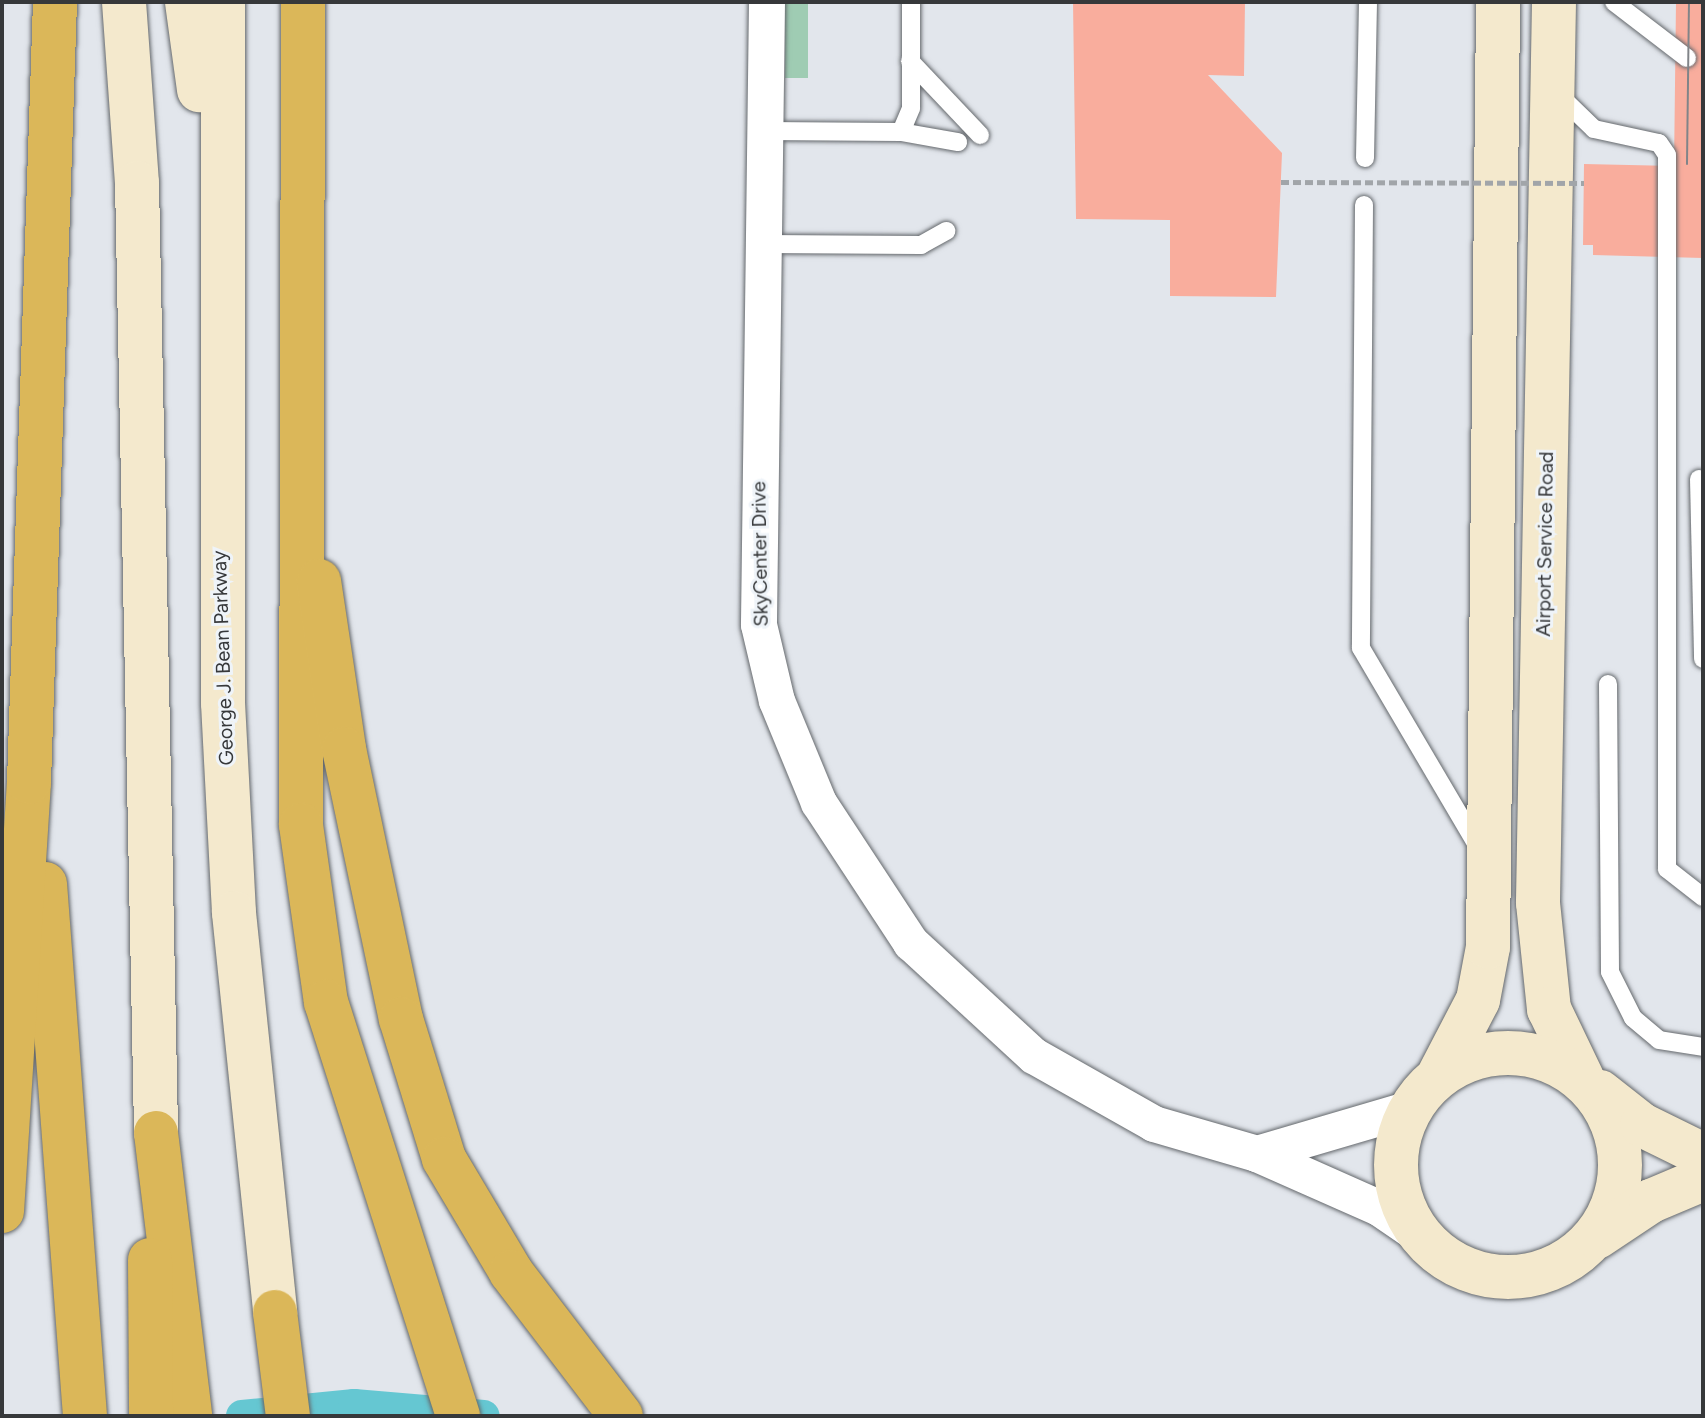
<!DOCTYPE html>
<style>
body{margin:0}
#map{position:relative;width:1705px;height:1418px;overflow:hidden;background:#e2e6ec;font-family:Figtree,sans-serif}
div>[style]{position:absolute}
.green>*{inset:0;background:#9fccb3;transform-origin:0 0}
.canal>*{height:32px;margin:-16px;padding:0 16px;transform-origin:16px;border-radius:16px;background:#65c7d2}
.building>*{inset:0;background:#f9ad9d}
.roads{filter:drop-shadow(0 0 2px #64686c) drop-shadow(0 0 2px #64686c)}
.lane>*{height:18px;margin:-9px;padding:0 9px;transform-origin:9px;border-radius:9px;background:#fff}
.street>*{height:36px;margin:-18px;padding:0 18px;transform-origin:18px;border-radius:18px;background:#fff}
.secondary>*{height:44px;margin:-22px;padding:0 22px;transform-origin:22px;border-radius:22px;background:#f4e9cd}
.secondary>.ring{margin:-22px;padding:0;box-sizing:content-box;background:none;border:44px solid #f4e9cd;border-radius:50%}
.highway>*{height:44px;margin:-22px;padding:0 22px;transform-origin:22px;border-radius:22px;background:#dbb759}
.tram>*{height:2px;margin:-1px;padding:0 1px;transform-origin:1px;border-radius:1px;background:#818488}
.path-bridge>*{height:5px;margin-top:-2.5px;transform-origin:0;background:repeating-linear-gradient(90deg,#a1a5a9 0 8px,transparent 0 12px)}
span{translate:-50% -50%;white-space:nowrap;text-align:center;line-height:1.15;-webkit-text-stroke:6px #eff4f9;paint-order:stroke}
.street-label{font-size:20px;color:#36383a}
.frame{position:absolute;inset:0;border:4px solid #36383a;pointer-events:none}
</style>
<div id="map">
<div class="green">
<i style="left:785px;top:2px;width:23px;height:76px"></i>
</div>
<div class="canal">
<i style="left:242px;top:1416px;width:113px;rotate:-5.6deg"></i>
<i style="left:354px;top:1405px;width:130px;rotate:4.8deg"></i>
</div>
<div class="building">
<i style="clip-path:polygon(1073px 2px,1245px 2px,1244px 76px,1208px 75px,1282px 153px,1276px 297px,1170px 296px,1170px 220px,1076px 219px)"></i>
<i style="clip-path:polygon(1676px 2px,1703px 2px,1703px 258px,1593px 255px,1593px 245px,1583px 245px,1584px 164px,1674px 166px)"></i>
</div>
<div class="roads">
<div class="lane">
<i style="left:1614px;top:2px;width:92px;rotate:37.5deg"></i>
<i style="left:910px;top:61px;width:102px;rotate:46.6deg"></i>
<i style="left:1560px;top:96px;width:47px;rotate:44.1deg"></i>
<i style="left:1594px;top:129px;width:66px;rotate:12.2deg"></i>
<i style="left:1659px;top:143px;width:14px;rotate:56deg"></i>
<i style="left:1667px;top:155px;width:714px;rotate:90deg"></i>
<i style="left:1667px;top:869px;width:46px;rotate:37.9deg"></i>
<i style="left:764px;top:131px;width:137px;rotate:0.4deg"></i>
<i style="left:901px;top:132px;width:58px;rotate:10deg"></i>
<i style="left:901px;top:132px;width:26px;rotate:-67deg"></i>
<i style="left:911px;top:108px;width:106px;rotate:-90deg"></i>
<i style="left:1365px;top:158px;width:156px;rotate:-88.9deg"></i>
<i style="left:1364px;top:205px;width:443px;rotate:90.4deg"></i>
<i style="left:1361px;top:648px;width:234px;rotate:59.5deg"></i>
<i style="left:763px;top:244px;width:158px;rotate:0.4deg"></i>
<i style="left:921px;top:245px;width:29px;rotate:-29deg"></i>
<i style="left:1699px;top:479px;width:180px;rotate:88.7deg"></i>
<i style="left:1608px;top:684px;width:288px;rotate:89.6deg"></i>
<i style="left:1610px;top:972px;width:51px;rotate:63.4deg"></i>
<i style="left:1633px;top:1018px;width:34px;rotate:40deg"></i>
<i style="left:1659px;top:1040px;width:45px;rotate:9deg"></i>
</div>
<div class="street">
<i style="left:767px;top:2px;width:623px;rotate:90.74deg"></i>
<i style="left:759px;top:625px;width:78px;rotate:76.7deg"></i>
<i style="left:777px;top:701px;width:110px;rotate:67.6deg"></i>
<i style="left:819px;top:803px;width:168px;rotate:56.7deg"></i>
<i style="left:911px;top:943px;width:167px;rotate:42.6deg"></i>
<i style="left:1034px;top:1056px;width:138px;rotate:29.5deg"></i>
<i style="left:1154px;top:1124px;width:107px;rotate:16.2deg"></i>
<i style="left:1257px;top:1154px;width:133px;rotate:23.9deg"></i>
<i style="left:1379px;top:1208px;width:50px;rotate:34.3deg"></i>
<i style="left:1257px;top:1154px;width:163px;rotate:-16.4deg"></i>
</div>
<div class="secondary">
<i style="left:124px;top:2px;width:181px;rotate:85.9deg"></i>
<i style="left:137px;top:183px;width:950px;rotate:88.85deg"></i>
<i style="left:187px;top:2px;width:89px;rotate:82.2deg"></i>
<i style="left:223px;top:2px;width:701px;rotate:90deg"></i>
<i style="left:223px;top:703px;width:210px;rotate:87deg"></i>
<i style="left:234px;top:913px;width:401px;rotate:84.1deg"></i>
<i style="left:1554px;top:2px;width:901px;rotate:91.02deg"></i>
<i style="left:1538px;top:903px;width:107px;rotate:84.1deg"></i>
<i style="left:1549px;top:1009px;width:76px;rotate:64.4deg"></i>
<i class="ring" style="left:1396px;top:1053px;width:180px;height:180px"></i>
<i style="left:1440px;top:1073px;width:82px;rotate:-62.5deg"></i>
<i style="left:1478px;top:1000px;width:54px;rotate:-79.3deg"></i>
<i style="left:1488px;top:947px;width:945px;rotate:-89.39deg"></i>
<i style="left:1600px;top:1092px;width:53px;rotate:38.2deg"></i>
<i style="left:1642px;top:1125px;width:68px;rotate:26.2deg"></i>
<i style="left:1597px;top:1237px;width:65px;rotate:-33.7deg"></i>
<i style="left:1651px;top:1201px;width:56px;rotate:-22.9deg"></i>
</div>
<div class="highway">
<i style="left:303px;top:2px;width:823px;rotate:90.14deg"></i>
<i style="left:301px;top:825px;width:179px;rotate:82deg"></i>
<i style="left:326px;top:1002px;width:435px;rotate:72.3deg"></i>
<i style="left:319px;top:581px;width:170px;rotate:81.5deg"></i>
<i style="left:344px;top:749px;width:276px;rotate:78.1deg"></i>
<i style="left:401px;top:1019px;width:146px;rotate:72.9deg"></i>
<i style="left:444px;top:1159px;width:131px;rotate:59.3deg"></i>
<i style="left:511px;top:1272px;width:181px;rotate:52.6deg"></i>
<i style="left:45px;top:884px;width:534px;rotate:85.7deg"></i>
<i style="left:156px;top:1133px;width:285px;rotate:83.1deg"></i>
<i style="left:2px;top:1211px;width:430px;rotate:-86.4deg"></i>
<i style="left:29px;top:782px;width:780px;rotate:-88.09deg"></i>
<i style="left:150px;top:1260px;width:156px;rotate:89.6deg"></i>
<i style="left:275px;top:1312px;width:105px;rotate:82.9deg"></i>
</div>
</div>
<div class="tram">
<i style="left:1687px;top:164px;width:162px;rotate:-89.3deg"></i>
</div>
<div class="path-bridge">
<i style="left:1281px;top:182px;width:303px;rotate:0.2deg"></i>
</div>
<div class="street-label">
<span style="left:1545px;top:544px;rotate:-89deg">Airport Service Road</span>
<span style="left:760px;top:554px;rotate:-91deg">SkyCenter Drive</span>
<span style="left:223px;top:658px;rotate:-92deg">George J. Bean Parkway</span>
</div>
<div class="frame"></div>
</div>
